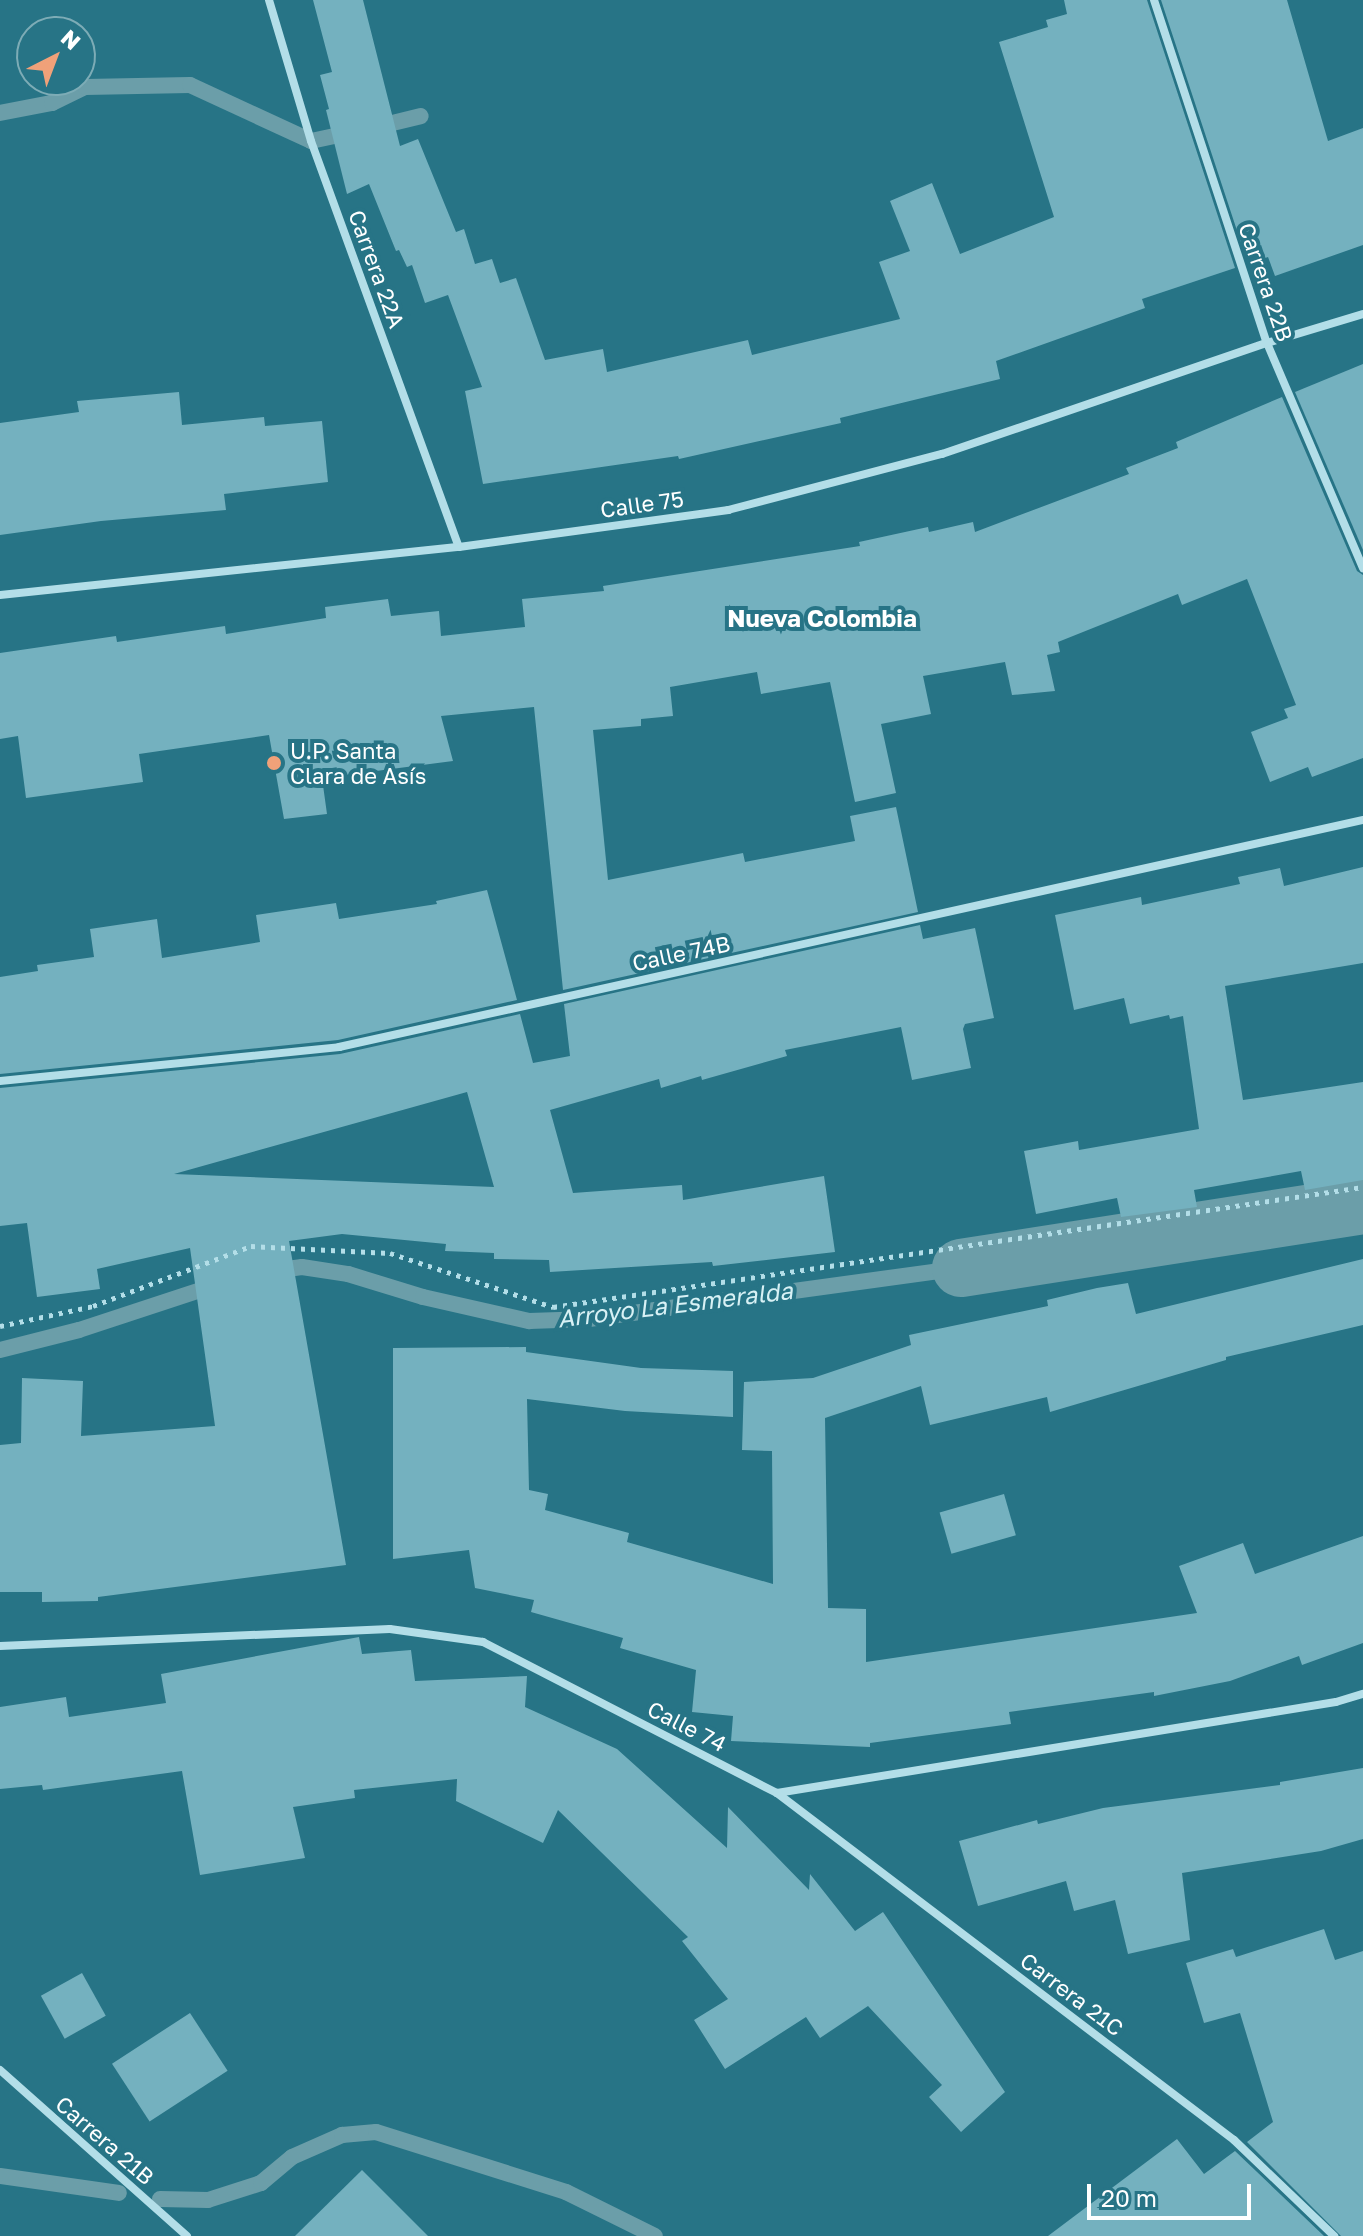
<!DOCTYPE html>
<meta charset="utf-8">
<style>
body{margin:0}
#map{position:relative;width:1363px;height:2236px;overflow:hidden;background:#277486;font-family:"Golos Text",sans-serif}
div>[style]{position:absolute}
.stream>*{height:16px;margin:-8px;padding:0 8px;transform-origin:8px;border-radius:8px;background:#6b9ea9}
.canal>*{height:58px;margin:-29px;padding:0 29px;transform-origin:29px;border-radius:29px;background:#6b9ea9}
.building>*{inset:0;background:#74b1bf;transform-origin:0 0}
.path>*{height:5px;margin-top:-2.5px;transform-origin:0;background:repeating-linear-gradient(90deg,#b3dee8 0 4px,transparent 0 10px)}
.minor>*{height:8px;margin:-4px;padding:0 4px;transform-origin:4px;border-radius:4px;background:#b3dee8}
.dots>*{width:22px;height:22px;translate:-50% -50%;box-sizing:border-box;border:4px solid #277486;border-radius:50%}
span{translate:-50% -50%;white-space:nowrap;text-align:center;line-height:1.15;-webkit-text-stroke:8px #277486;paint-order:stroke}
.street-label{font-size:22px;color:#fff}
.poi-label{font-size:22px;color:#fff}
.left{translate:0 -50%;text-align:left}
.neighbourhood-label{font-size:24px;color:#fff;font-weight:700}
.water-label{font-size:24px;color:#d8f1f5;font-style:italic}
.north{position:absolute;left:16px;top:16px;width:80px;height:80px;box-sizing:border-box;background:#277486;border:2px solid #7dacb6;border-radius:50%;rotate:42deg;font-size:22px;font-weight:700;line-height:32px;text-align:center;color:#fff}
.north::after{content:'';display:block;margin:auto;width:28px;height:36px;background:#f0a179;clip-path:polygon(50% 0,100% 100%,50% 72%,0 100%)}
.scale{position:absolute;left:1087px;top:2184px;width:164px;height:36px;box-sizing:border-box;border:4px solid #fff;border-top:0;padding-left:10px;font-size:24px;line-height:28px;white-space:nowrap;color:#fff;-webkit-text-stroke:6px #277486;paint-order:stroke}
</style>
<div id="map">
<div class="stream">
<i style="left:0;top:113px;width:53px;rotate:-10.9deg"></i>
<i style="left:52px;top:103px;width:37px;rotate:-26deg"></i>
<i style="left:85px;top:87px;width:105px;rotate:-1.1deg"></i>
<i style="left:190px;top:85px;width:133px;rotate:24.8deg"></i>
<i style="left:311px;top:141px;width:43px;rotate:-12.1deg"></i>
<i style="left:376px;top:127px;width:46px;rotate:-13.7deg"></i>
<i style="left:273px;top:1271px;width:29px;rotate:-8deg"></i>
<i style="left:302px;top:1267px;width:47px;rotate:8.7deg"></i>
<i style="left:348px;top:1274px;width:78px;rotate:17deg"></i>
<i style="left:423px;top:1297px;width:109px;rotate:12.8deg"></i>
<i style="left:529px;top:1321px;width:60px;rotate:-1.9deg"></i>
<i style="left:589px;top:1319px;width:375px;rotate:-7.8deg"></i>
<i style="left:0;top:1350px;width:81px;rotate:-14.2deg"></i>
<i style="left:79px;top:1330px;width:144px;rotate:-18.2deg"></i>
<i style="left:0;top:2176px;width:120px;rotate:8.1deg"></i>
<i style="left:160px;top:2199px;width:48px;rotate:1.2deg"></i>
<i style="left:208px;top:2200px;width:56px;rotate:-17.8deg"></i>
<i style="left:261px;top:2183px;width:40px;rotate:-40deg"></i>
<i style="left:292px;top:2157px;width:55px;rotate:-23.7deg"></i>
<i style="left:342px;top:2135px;width:34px;rotate:-5deg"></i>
<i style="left:376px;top:2132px;width:199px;rotate:17.5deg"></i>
<i style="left:566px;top:2192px;width:99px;rotate:26.3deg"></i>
</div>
<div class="canal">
<i style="left:961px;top:1268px;width:407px;rotate:-8.9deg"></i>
</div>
<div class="building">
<i style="clip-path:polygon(313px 0,363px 0,400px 146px,418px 139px,456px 232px,464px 229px,475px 264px,492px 259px,500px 283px,516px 278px,545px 360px,603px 349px,607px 372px,748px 340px,752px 355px,900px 319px,879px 262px,910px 251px,890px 201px,932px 183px,960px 254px,1054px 217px,999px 42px,1048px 27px,1046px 20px,1067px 14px,1064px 0,1147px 0,1235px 268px,1142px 299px,1145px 308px,996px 361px,1000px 379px,840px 418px,841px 423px,679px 459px,678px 456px,483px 484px,465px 391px,482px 387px,448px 295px,425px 303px,412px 265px,407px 267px,399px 250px,396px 251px,369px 184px,347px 194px,326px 110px,329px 109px,320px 75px,332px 72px)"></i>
<i style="clip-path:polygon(1161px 0,1287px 0,1328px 141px,1363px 128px,1363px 245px,1275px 276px,1268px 257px,1248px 264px)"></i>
<i style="clip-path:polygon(1363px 364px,1363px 550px,1295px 392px)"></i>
<i style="clip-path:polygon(179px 392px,182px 425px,264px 417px,265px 426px,322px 421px,328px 482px,224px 494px,226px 510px,101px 521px,0 535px,0 423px,79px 412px,77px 401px)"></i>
<i style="clip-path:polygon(1282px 397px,1357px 571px,1363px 575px,1363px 758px,1312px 777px,1308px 767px,1270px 782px,1251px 732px,1288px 718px,1284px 709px,1296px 705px,1247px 579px,1182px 605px,1178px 594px,1058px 642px,1060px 652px,1047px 655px,1055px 691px,1012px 695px,1005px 662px,923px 676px,931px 714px,881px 724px,896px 793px,855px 802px,830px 682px,761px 694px,757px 672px,670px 687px,673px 716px,641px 719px,641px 726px,593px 730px,608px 880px,743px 853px,745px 862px,855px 841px,850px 816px,896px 807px,918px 912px,563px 990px,534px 707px,441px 716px,453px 761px,322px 778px,327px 814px,284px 819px,269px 735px,139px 754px,143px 782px,26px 798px,18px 736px,0 739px,0 653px,116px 636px,117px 642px,225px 626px,226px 634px,326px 618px,325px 607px,388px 599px,391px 616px,439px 611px,441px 636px,525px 627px,522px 599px,604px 591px,603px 586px,860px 546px,859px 542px,928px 527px,929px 532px,973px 522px,975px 532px,1129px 474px,1126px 468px,1178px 448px,1176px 442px)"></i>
<i style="clip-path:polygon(1363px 867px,1363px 963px,1225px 986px,1243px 1100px,1363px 1082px,1363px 1180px,1305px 1190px,1301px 1171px,1194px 1190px,1197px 1207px,1121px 1217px,1117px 1198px,1036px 1214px,1024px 1151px,1078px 1141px,1079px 1150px,1199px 1129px,1183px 1016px,1170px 1019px,1169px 1015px,1130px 1024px,1124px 998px,1074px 1010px,1055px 915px,1141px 897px,1142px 905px,1240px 884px,1238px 877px,1280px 868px,1284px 886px)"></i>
<i style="clip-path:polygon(487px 890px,517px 1000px,338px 1040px,0 1074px,0 977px,38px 971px,37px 965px,94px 957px,90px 929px,157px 919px,162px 958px,260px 942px,256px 915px,336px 903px,339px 919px,437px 904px,436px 901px)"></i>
<i style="clip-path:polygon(evenodd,920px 925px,923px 939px,975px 928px,994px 1018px,965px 1024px,963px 1029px,971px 1068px,912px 1080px,901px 1027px,785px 1050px,787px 1056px,702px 1080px,701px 1076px,661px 1088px,659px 1079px,550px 1110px,573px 1193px,682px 1185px,683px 1200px,824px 1176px,835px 1252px,713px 1266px,712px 1262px,550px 1272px,549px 1260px,494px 1259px,494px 1253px,445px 1251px,446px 1244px,342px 1234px,289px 1241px,346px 1565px,98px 1597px,98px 1601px,42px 1602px,42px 1592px,0 1592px,0 1445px,21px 1443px,22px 1378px,83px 1381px,81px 1436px,215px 1426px,190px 1248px,97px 1269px,100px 1289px,37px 1297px,27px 1223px,0 1226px,0 1088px,340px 1054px,520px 1014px,533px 1063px,570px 1056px,564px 1004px,920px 925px,467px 1092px,494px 1187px,174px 1174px,467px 1092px)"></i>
<i style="clip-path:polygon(1363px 1259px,1363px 1325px,1226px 1357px,1226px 1360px,1050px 1412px,1047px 1397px,930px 1425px,921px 1386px,825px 1418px,828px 1608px,866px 1609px,866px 1662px,1197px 1613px,1179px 1566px,1243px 1543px,1255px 1574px,1363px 1536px,1363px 1643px,1302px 1665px,1299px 1656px,1230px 1681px,1154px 1696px,1154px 1692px,1009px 1712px,1011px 1724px,870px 1743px,870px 1747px,731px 1741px,733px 1716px,692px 1712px,696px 1670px,620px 1648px,623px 1638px,531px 1612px,534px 1600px,475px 1588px,469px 1550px,393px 1559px,393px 1348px,526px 1347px,526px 1352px,641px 1368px,733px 1371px,733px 1417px,625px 1411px,527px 1399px,529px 1490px,548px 1494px,545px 1510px,629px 1533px,627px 1542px,773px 1584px,772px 1451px,742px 1450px,744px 1382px,813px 1378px,911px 1345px,909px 1335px,1048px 1306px,1047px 1300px,1097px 1288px,1128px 1283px,1136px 1314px)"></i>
<i style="left:1004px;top:1494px;width:43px;height:67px;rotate:74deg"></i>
<i style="clip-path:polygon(359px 1637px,362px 1654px,411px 1650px,415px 1681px,527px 1676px,525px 1707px,617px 1749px,727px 1848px,728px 1807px,809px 1890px,810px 1874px,855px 1931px,883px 1912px,1005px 2092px,961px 2132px,929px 2097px,942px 2085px,868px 2006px,820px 2038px,806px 2017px,725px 2069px,694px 2020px,728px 1999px,682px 1941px,688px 1937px,558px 1810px,543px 1843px,456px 1801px,457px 1779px,354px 1790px,355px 1798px,293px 1807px,305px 1858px,200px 1875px,182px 1771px,43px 1790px,42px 1785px,0 1789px,0 1707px,66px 1697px,69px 1717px,166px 1703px,161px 1674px)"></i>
<i style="clip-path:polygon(1363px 1768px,1363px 1839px,1321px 1851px,1182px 1873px,1190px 1940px,1128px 1954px,1115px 1900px,1074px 1911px,1066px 1881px,978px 1906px,959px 1841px,1037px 1820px,1038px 1824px,1103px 1808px,1280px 1785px,1280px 1782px)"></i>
<i style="clip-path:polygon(1324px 1929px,1335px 1960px,1363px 1951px,1363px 2236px,1341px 2236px,1247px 2142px,1273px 2122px,1240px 2013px,1204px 2023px,1186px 1963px,1233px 1949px,1236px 1957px)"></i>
<i style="left:82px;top:1973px;width:49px;height:47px;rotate:61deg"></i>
<i style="left:190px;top:2013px;width:69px;height:93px;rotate:57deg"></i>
<i style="clip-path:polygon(1177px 2139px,1204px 2174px,1235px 2151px,1324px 2236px,1048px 2236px)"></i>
<i style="clip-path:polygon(362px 2170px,428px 2236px,295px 2236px)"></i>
</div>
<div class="path">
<i style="left:0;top:1326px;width:95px;rotate:-12.1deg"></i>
<i style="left:93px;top:1306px;width:169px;rotate:-20.8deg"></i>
<i style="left:251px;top:1246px;width:139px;rotate:2.9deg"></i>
<i style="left:390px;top:1253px;width:172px;rotate:18.3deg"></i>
<i style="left:553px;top:1307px;width:819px;rotate:-8.43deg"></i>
</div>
<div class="minor">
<i style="left:269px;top:0;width:147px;rotate:73.4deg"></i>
<i style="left:311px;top:141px;width:432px;rotate:70deg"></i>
<i style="left:1154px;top:0;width:361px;rotate:71.8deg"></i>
<i style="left:1267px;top:343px;width:245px;rotate:66.9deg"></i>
<i style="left:0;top:595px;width:462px;rotate:-6deg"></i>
<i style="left:459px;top:547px;width:272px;rotate:-7.8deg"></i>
<i style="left:728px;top:510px;width:221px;rotate:-14.7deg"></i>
<i style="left:942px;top:454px;width:343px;rotate:-18.9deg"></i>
<i style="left:1267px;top:343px;width:100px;rotate:-16.8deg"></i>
<i style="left:0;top:1081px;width:341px;rotate:-5.7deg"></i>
<i style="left:339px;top:1047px;width:1049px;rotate:-12.5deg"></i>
<i style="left:0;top:1646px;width:390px;rotate:-2.5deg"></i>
<i style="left:390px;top:1629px;width:94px;rotate:8deg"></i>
<i style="left:483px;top:1642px;width:331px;rotate:27.2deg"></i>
<i style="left:777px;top:1793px;width:566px;rotate:-9.25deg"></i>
<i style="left:1336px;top:1702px;width:28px;rotate:-17deg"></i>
<i style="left:777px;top:1793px;width:574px;rotate:37.21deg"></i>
<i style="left:1234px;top:2140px;width:139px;rotate:43.8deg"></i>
<i style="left:0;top:2070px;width:250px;rotate:41.6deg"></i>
</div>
<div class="dots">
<i style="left:274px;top:763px;background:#f0a179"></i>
</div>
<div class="street-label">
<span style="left:377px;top:269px;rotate:70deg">Carrera 22A</span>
<span style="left:1266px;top:282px;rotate:71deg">Carrera 22B</span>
<span style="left:642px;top:504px;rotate:-8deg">Calle 75</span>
<span style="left:681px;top:953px;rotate:-12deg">Calle 74B</span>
<span style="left:687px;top:1726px;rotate:27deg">Calle 74</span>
<span style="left:1072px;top:1994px;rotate:37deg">Carrera 21C</span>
<span style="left:105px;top:2140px;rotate:41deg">Carrera 21B</span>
</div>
<div class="poi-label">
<span class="left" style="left:290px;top:763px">U.P. Santa<br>Clara de Asís</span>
</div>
<div class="neighbourhood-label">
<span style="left:822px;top:618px">Nueva Colombia</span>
</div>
<div class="water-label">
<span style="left:675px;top:1304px;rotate:-7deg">Arroyo La Esmeralda</span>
</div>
<div class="north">N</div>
<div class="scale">20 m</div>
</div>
